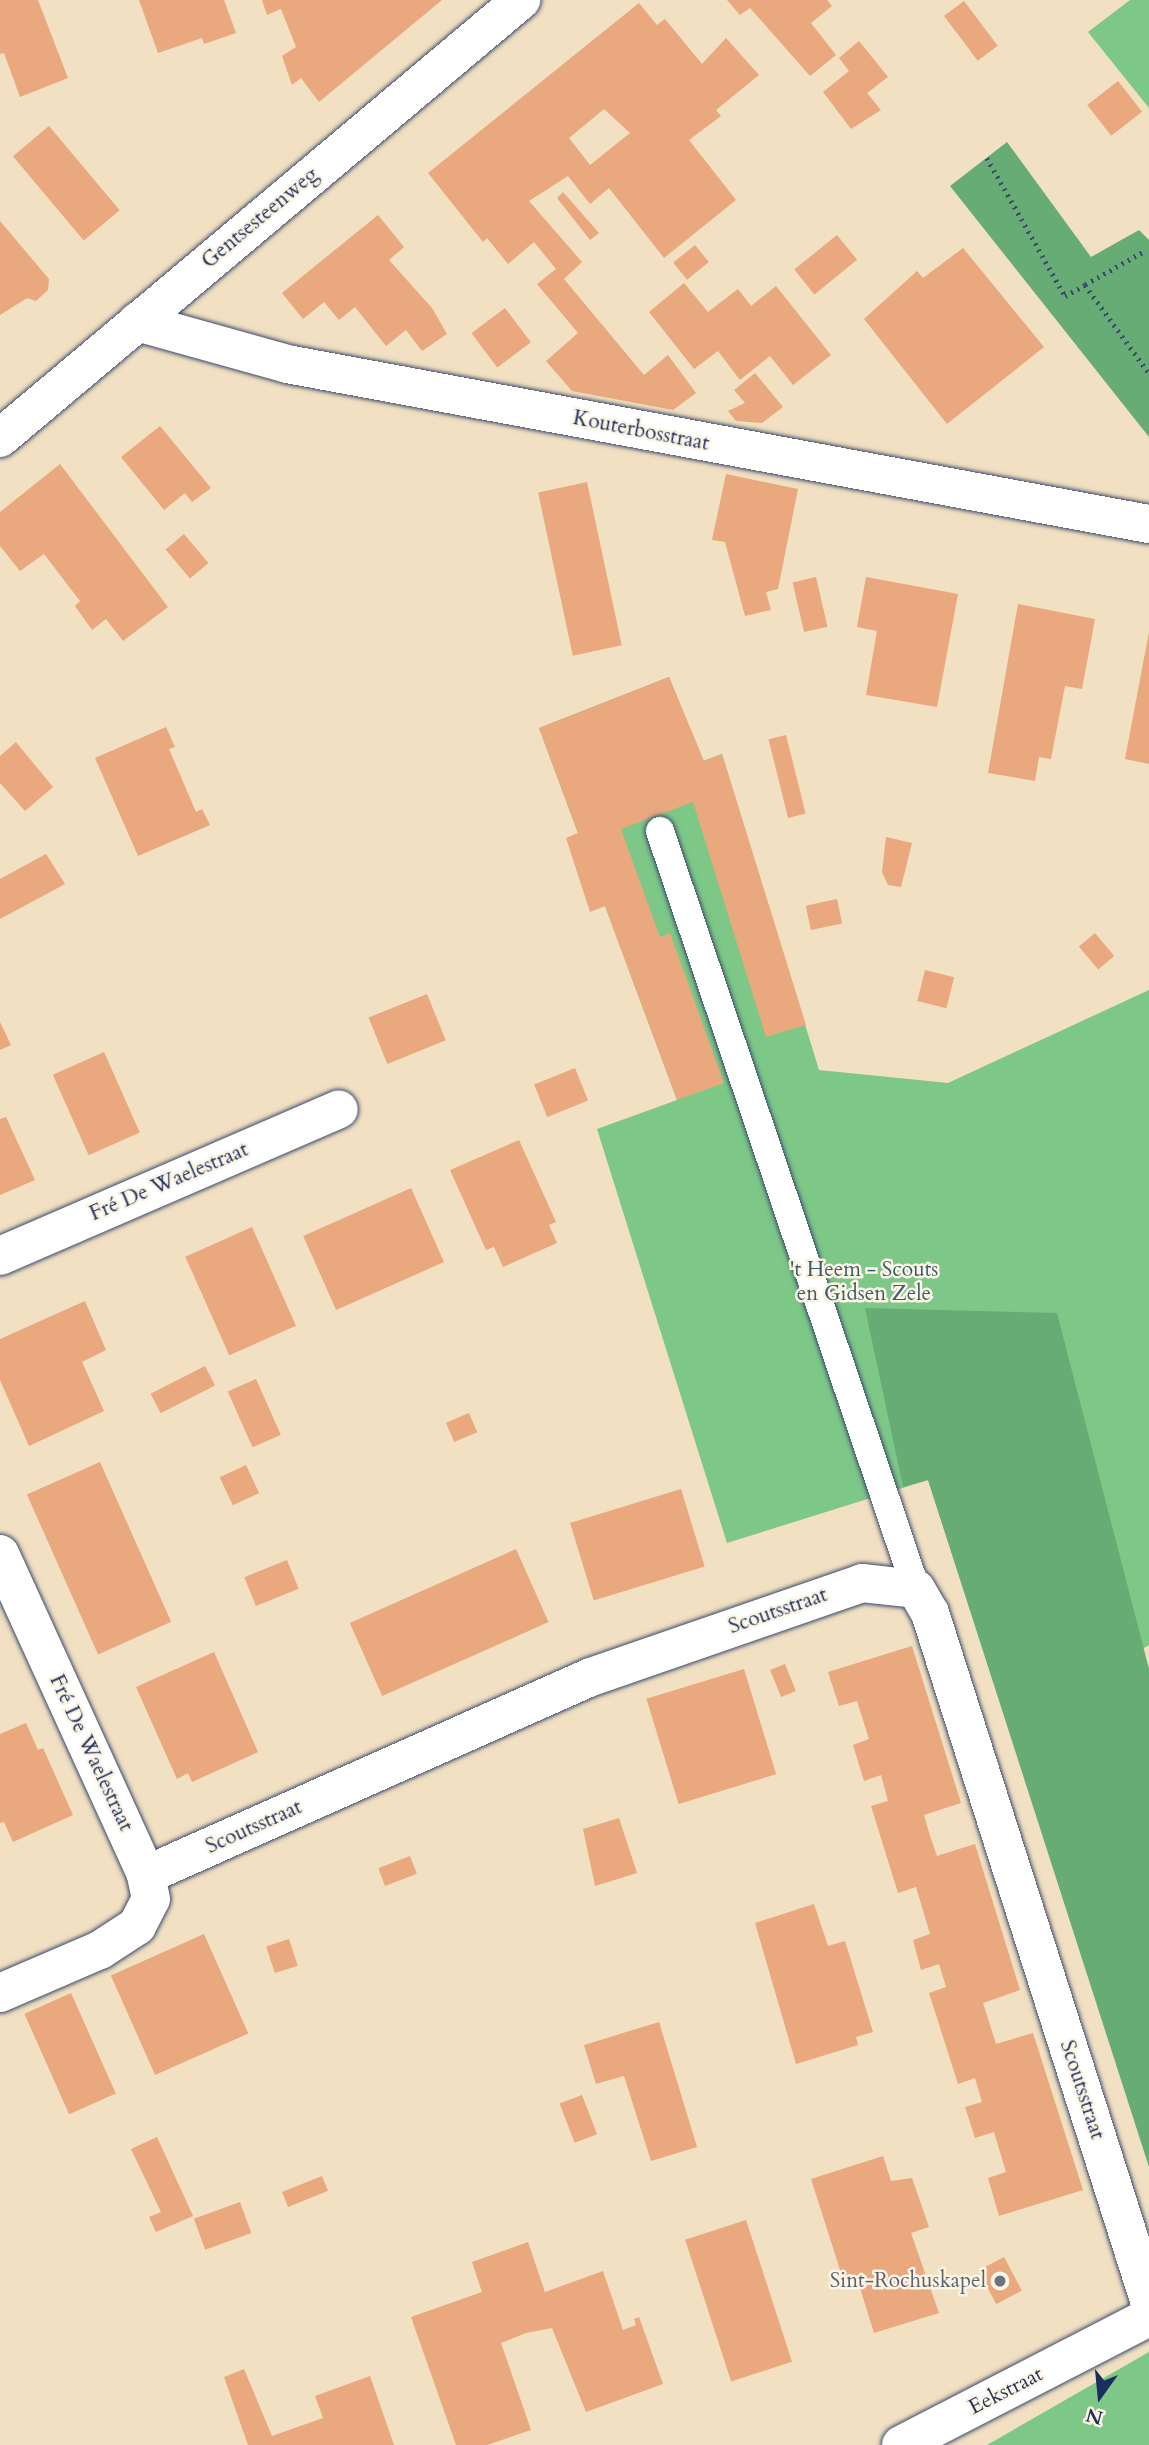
<!DOCTYPE html>
<meta charset="utf-8">
<style>
body{margin:0}
#map{position:relative;width:1149px;height:2445px;overflow:hidden;background:#f1e0c1;font-family:Cardo,serif}
div>[style]{position:absolute}
.green>*{inset:0;background:#7dc887}
.forest>*{inset:0;background:#66ac74}
.building>*{inset:0;background:#e9a87d;transform-origin:0 0}
.path>*{height:4.5px;margin-top:-2.25px;transform-origin:0;background:repeating-linear-gradient(90deg,#3b4a6d 0 2px,transparent 0 7px)}
.roads{filter:drop-shadow(0 0 2px #3b4a6d) drop-shadow(0 0 2px #3b4a6d)}
.service>*{height:28px;margin:-14px;padding:0 14px;transform-origin:14px;border-radius:14px;background:#fff}
.minor>*{height:38px;margin:-19px;padding:0 19px;transform-origin:19px;border-radius:19px;background:#fff}
.tertiary>*{height:38px;margin:-19px;padding:0 19px;transform-origin:19px;border-radius:19px;background:#fff}
.dots>*{width:19px;height:19px;translate:-50% -50%;box-sizing:border-box;border:4px solid #fcf5e5;border-radius:50%}
span{translate:-50% -50%;white-space:nowrap;text-align:center;line-height:1.15;-webkit-text-stroke:5px #fcf5e5;paint-order:stroke}
.street-label{font-size:21px;color:#1b2f5e}
.park-label{font-size:21px;color:#385d6a}
.worship-label{font-size:21px;color:#5b616d}
.right{translate:-100% -50%;text-align:right}
.north{position:absolute;left:1065px;top:2361px;width:70px;height:70px;-webkit-text-stroke:5px #fcf5e5;paint-order:stroke;rotate:195deg;font-size:19px;font-weight:700;line-height:28px;text-align:center;color:#1b2f5e}
.north::after{content:'';display:block;margin:auto;width:24px;height:32px;background:#1b2f5e;clip-path:polygon(50% 0,100% 100%,50% 72%,0 100%)}
</style>
<div id="map">
<div class="green">
<i style="clip-path:polygon(1130px 0,1149px 0,1149px 108px,1088px 32px)"></i>
<i style="clip-path:polygon(669px 677px,703px 761px,722px 754px,819px 1070px,948px 1083px,1149px 990px,1149px 1645px,1142px 1649px,1149px 1669px,1149px 2161px,928px 1480px,727px 1543px,597px 1129px,677px 1100px,539px 728px)"></i>
<i style="clip-path:polygon(1149px 2352px,1149px 2445px,987px 2445px)"></i>
</div>
<div class="forest">
<i style="clip-path:polygon(1007px 142px,1091px 257px,1139px 230px,1149px 240px,1149px 437px,950px 186px)"></i>
<i style="clip-path:polygon(865px 1308px,1057px 1313px,1149px 1669px,1149px 2167px,928px 1480px,903px 1487px)"></i>
</div>
<div class="building">
<i style="clip-path:polygon(0 0,38px 0,68px 78px,20px 97px,4px 53px,0 54px)"></i>
<i style="clip-path:polygon(139px 0,224px 0,236px 33px,204px 44px,202px 38px,158px 53px)"></i>
<i style="clip-path:polygon(262px 0,442px 0,319px 102px,301px 78px,292px 85px,282px 56px,296px 47px,281px 9px,267px 15px)"></i>
<i style="clip-path:polygon(727px 0,827px 0,832px 6px,811px 23px,836px 55px,810px 76px,750px 8px,740px 15px)"></i>
<i style="left:964px;top:1px;width:56px;height:25px;rotate:53deg"></i>
<i style="clip-path:polygon(evenodd,639px 3px,657px 25px,665px 19px,702px 64px,726px 38px,759px 75px,716px 110px,721px 116px,689px 140px,736px 200px,664px 258px,609px 188px,590px 204px,568px 176px,529px 201px,582px 262px,564px 279px,644px 375px,668px 355px,696px 393px,673px 410px,572px 391px,546px 361px,578px 333px,537px 284px,556px 269px,534px 242px,508px 264px,487px 238px,483px 242px,428px 173px,639px 3px,604px 109px,630px 133px,590px 165px,569px 138px,604px 109px)"></i>
<i style="clip-path:polygon(859px 41px,888px 77px,867px 93px,881px 110px,851px 129px,823px 92px,849px 71px,839px 58px)"></i>
<i style="left:1118px;top:81px;width:39px;height:39px;rotate:52deg"></i>
<i style="left:49px;top:126px;width:110px;height:47px;rotate:50deg"></i>
<i style="clip-path:polygon(563px 192px,599px 233px,590px 240px,557px 198px)"></i>
<i style="clip-path:polygon(378px 215px,404px 247px,389px 260px,432px 308px,447px 334px,422px 351px,406px 330px,386px 346px,355px 307px,339px 320px,324px 302px,303px 319px,282px 293px)"></i>
<i style="clip-path:polygon(0 221px,49px 279px,48px 290px,36px 301px,27px 298px,0 315px)"></i>
<i style="left:837px;top:235px;width:32px;height:55px;rotate:51deg"></i>
<i style="left:695px;top:245px;width:22px;height:28px;rotate:51deg"></i>
<i style="clip-path:polygon(963px 248px,1044px 347px,947px 424px,864px 319px,917px 271px,923px 278px)"></i>
<i style="clip-path:polygon(684px 283px,708px 312px,738px 289px,751px 306px,776px 286px,831px 355px,793px 385px,770px 356px,740px 380px,718px 351px,694px 369px,649px 312px)"></i>
<i style="left:505px;top:308px;width:43px;height:42px;rotate:53deg"></i>
<i style="clip-path:polygon(755px 373px,783px 407px,762px 423px,736px 421px,728px 411px,745px 403px,734px 390px)"></i>
<i style="clip-path:polygon(160px 426px,211px 488px,192px 502px,185px 493px,164px 510px,121px 457px)"></i>
<i style="clip-path:polygon(60px 464px,168px 607px,123px 641px,106px 619px,92px 630px,75px 606px,80px 601px,44px 554px,20px 571px,0 546px,0 512px)"></i>
<i style="clip-path:polygon(726px 474px,798px 489px,778px 589px,766px 592px,771px 610px,745px 616px,725px 542px,712px 540px)"></i>
<i style="left:587px;top:482px;width:167px;height:50px;rotate:78deg"></i>
<i style="left:184px;top:534px;width:38px;height:24px;rotate:50deg"></i>
<i style="left:816px;top:577px;width:51px;height:24px;rotate:77deg"></i>
<i style="clip-path:polygon(866px 577px,958px 594px,937px 707px,866px 695px,877px 631px,857px 627px)"></i>
<i style="clip-path:polygon(1018px 604px,1095px 619px,1082px 689px,1065px 686px,1051px 759px,1039px 757px,1035px 781px,988px 773px)"></i>
<i style="clip-path:polygon(1149px 632px,1149px 764px,1125px 759px)"></i>
<i style="clip-path:polygon(669px 677px,704px 761px,722px 754px,806px 1025px,766px 1037px,693px 802px,621px 829px,660px 937px,670px 933px,724px 1083px,677px 1100px,605px 906px,590px 912px,566px 838px,578px 833px,539px 728px)"></i>
<i style="clip-path:polygon(166px 727px,175px 747px,169px 749px,196px 812px,202px 809px,210px 825px,138px 856px,95px 758px)"></i>
<i style="left:786px;top:735px;width:81px;height:18px;rotate:76deg"></i>
<i style="clip-path:polygon(16px 742px,53px 787px,25px 811px,0 783px,0 756px)"></i>
<i style="clip-path:polygon(886px 837px,912px 843px,901px 887px,888px 885px,882px 872px)"></i>
<i style="clip-path:polygon(46px 854px,65px 884px,0 919px,0 879px)"></i>
<i style="left:837px;top:899px;width:25px;height:32px;rotate:78deg"></i>
<i style="left:1095px;top:933px;width:30px;height:21px;rotate:50deg"></i>
<i style="left:925px;top:970px;width:30px;height:32px;rotate:14deg"></i>
<i style="left:427px;top:994px;width:50px;height:63px;rotate:68deg"></i>
<i style="clip-path:polygon(0 1022px,11px 1045px,0 1050px)"></i>
<i style="left:104px;top:1052px;width:88px;height:56px;rotate:66deg"></i>
<i style="left:575px;top:1068px;width:35px;height:44px;rotate:68deg"></i>
<i style="clip-path:polygon(6px 1117px,35px 1180px,0 1195px,0 1119px)"></i>
<i style="clip-path:polygon(519px 1140px,556px 1222px,549px 1225px,557px 1243px,503px 1267px,494px 1247px,486px 1250px,450px 1170px)"></i>
<i style="left:411px;top:1188px;width:81px;height:118px;rotate:66deg"></i>
<i style="left:252px;top:1227px;width:108px;height:73px;rotate:66deg"></i>
<i style="clip-path:polygon(85px 1301px,106px 1350px,82px 1362px,104px 1411px,29px 1446px,0 1380px,0 1339px)"></i>
<i style="left:205px;top:1366px;width:22px;height:61px;rotate:63deg"></i>
<i style="left:256px;top:1379px;width:61px;height:31px;rotate:66deg"></i>
<i style="left:469px;top:1413px;width:21px;height:25px;rotate:67deg"></i>
<i style="left:100px;top:1462px;width:175px;height:80px;rotate:66deg"></i>
<i style="left:246px;top:1465px;width:31px;height:29px;rotate:65deg"></i>
<i style="left:681px;top:1489px;width:81px;height:116px;rotate:73deg"></i>
<i style="left:516px;top:1549px;width:80px;height:182px;rotate:66deg"></i>
<i style="left:287px;top:1560px;width:31px;height:46px;rotate:68deg"></i>
<i style="clip-path:polygon(912px 1646px,961px 1803px,924px 1815px,930px 1836px,937px 1856px,975px 1844px,1020px 1990px,983px 2003px,996px 2044px,1033px 2033px,1083px 2190px,999px 2216px,988px 2178px,1006px 2172px,994px 2132px,975px 2138px,965px 2107px,982px 2102px,975px 2078px,958px 2084px,929px 1993px,946px 1987px,939px 1964px,921px 1970px,913px 1940px,930px 1934px,916px 1887px,898px 1893px,871px 1806px,888px 1801px,881px 1775px,864px 1781px,853px 1745px,869px 1739px,857px 1701px,839px 1706px,828px 1672px)"></i>
<i style="clip-path:polygon(214px 1652px,258px 1752px,192px 1782px,188px 1773px,177px 1779px,136px 1687px)"></i>
<i style="left:785px;top:1664px;width:29px;height:16px;rotate:68deg"></i>
<i style="left:744px;top:1669px;width:110px;height:102px;rotate:73deg"></i>
<i style="clip-path:polygon(26px 1723px,38px 1750px,43px 1748px,73px 1815px,13px 1842px,4px 1822px,0 1823px,0 1734px)"></i>
<i style="clip-path:polygon(619px 1818px,637px 1873px,595px 1886px,583px 1829px)"></i>
<i style="left:410px;top:1856px;width:19px;height:34px;rotate:69deg"></i>
<i style="clip-path:polygon(814px 1904px,828px 1946px,845px 1941px,873px 2032px,856px 2037px,858px 2045px,796px 2064px,755px 1923px)"></i>
<i style="left:204px;top:1934px;width:109px;height:102px;rotate:66deg"></i>
<i style="left:289px;top:1939px;width:28px;height:24px;rotate:72deg"></i>
<i style="left:71px;top:1993px;width:110px;height:51px;rotate:66deg"></i>
<i style="clip-path:polygon(659px 2022px,697px 2147px,651px 2161px,624px 2076px,596px 2084px,584px 2045px)"></i>
<i style="left:582px;top:2095px;width:42px;height:24px;rotate:69deg"></i>
<i style="clip-path:polygon(157px 2137px,193px 2216px,156px 2232px,149px 2217px,161px 2212px,131px 2149px)"></i>
<i style="clip-path:polygon(883px 2156px,891px 2181px,912px 2178px,929px 2227px,911px 2233px,939px 2313px,874px 2333px,856px 2275px,843px 2279px,811px 2179px)"></i>
<i style="left:322px;top:2176px;width:16px;height:43px;rotate:68deg"></i>
<i style="left:240px;top:2202px;width:33px;height:49px;rotate:70deg"></i>
<i style="left:746px;top:2220px;width:149px;height:64px;rotate:72deg"></i>
<i style="clip-path:polygon(528px 2242px,545px 2292px,603px 2271px,623px 2330px,636px 2325px,634px 2319px,639px 2317px,663px 2384px,586px 2412px,552px 2328px,526px 2333px,501px 2343px,531px 2430px,487px 2445px,456px 2445px,411px 2317px,482px 2292px,472px 2262px)"></i>
<i style="left:1004px;top:2257px;width:38px;height:29px;rotate:62deg"></i>
<i style="clip-path:polygon(244px 2369px,272px 2436px,323px 2418px,315px 2396px,370px 2376px,394px 2445px,248px 2445px,224px 2377px)"></i>
</div>
<div class="path">
<i style="left:987px;top:158px;width:159px;rotate:60.5deg"></i>
<i style="left:1065px;top:296px;width:23px;rotate:-29deg"></i>
<i style="left:1142px;top:253px;width:65px;rotate:150.7deg"></i>
<i style="left:1085px;top:285px;width:109px;rotate:54deg"></i>
</div>
<div class="roads">
<div class="service">
<i style="left:660px;top:831px;width:800px;rotate:71.34deg"></i>
</div>
<div class="minor">
<i style="left:137px;top:322px;width:156px;rotate:15.6deg"></i>
<i style="left:287px;top:364px;width:877px;rotate:10.52deg"></i>
<i style="left:0;top:1256px;width:369px;rotate:-23.4deg"></i>
<i style="left:0;top:1554px;width:353px;rotate:65.5deg"></i>
<i style="left:0;top:1993px;width:109px;rotate:-23.3deg"></i>
<i style="left:100px;top:1950px;width:44px;rotate:-33deg"></i>
<i style="left:137px;top:1926px;width:30px;rotate:-63deg"></i>
<i style="left:151px;top:1899px;width:25px;rotate:-102deg"></i>
<i style="left:146px;top:1875px;width:487px;rotate:-24deg"></i>
<i style="left:591px;top:1677px;width:287px;rotate:-19.1deg"></i>
<i style="left:862px;top:1583px;width:54px;rotate:6.3deg"></i>
<i style="left:916px;top:1589px;width:28px;rotate:60deg"></i>
<i style="left:930px;top:1613px;width:721px;rotate:72.32deg"></i>
<i style="left:901px;top:2445px;width:279px;rotate:-27.3deg"></i>
</div>
<div class="tertiary">
<i style="left:0;top:438px;width:681px;rotate:-40.05deg"></i>
</div>
</div>
<div class="dots">
<i style="left:1000px;top:2281px;background:#6b7280"></i>
</div>
<div class="street-label">
<span style="left:260px;top:218px;rotate:-40deg">Gentsesteenweg</span>
<span style="left:641px;top:431px;rotate:11deg">Kouterbosstraat</span>
<span style="left:169px;top:1182px;rotate:-23deg">Fré De Waelestraat</span>
<span style="left:778px;top:1611px;rotate:-19deg">Scoutsstraat</span>
<span style="left:91px;top:1753px;rotate:65deg">Fré De Waelestraat</span>
<span style="left:254px;top:1827px;rotate:-24deg">Scoutsstraat</span>
<span style="left:1082px;top:2090px;rotate:72deg">Scoutsstraat</span>
<span style="left:1006px;top:2391px;rotate:-27deg">Eekstraat</span>
</div>
<div class="park-label">
<span style="left:864px;top:1282px">'t Heem - Scouts<br>en Gidsen Zele</span>
</div>
<div class="worship-label">
<span class="right" style="left:986px;top:2281px">Sint-Rochuskapel</span>
</div>
<div class="north">N</div>
</div>
